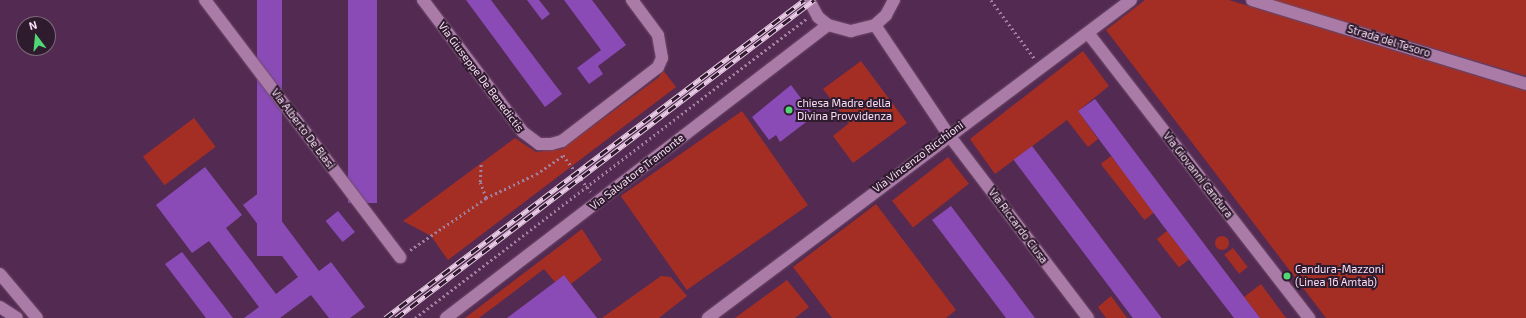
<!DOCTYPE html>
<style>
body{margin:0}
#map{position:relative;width:1526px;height:318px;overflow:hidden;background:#532a51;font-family:"Exo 2",sans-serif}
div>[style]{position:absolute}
.green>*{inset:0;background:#a52e24;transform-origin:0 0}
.round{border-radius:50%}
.building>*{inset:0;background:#8a4bb6;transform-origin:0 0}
.path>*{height:2.5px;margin-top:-1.25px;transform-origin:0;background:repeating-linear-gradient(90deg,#a17f9f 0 2px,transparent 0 5px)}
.roads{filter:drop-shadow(0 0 1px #6e4a6c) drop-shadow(0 0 1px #6e4a6c)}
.street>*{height:12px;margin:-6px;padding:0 6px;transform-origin:6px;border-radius:6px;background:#aa7ba7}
.secondary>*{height:12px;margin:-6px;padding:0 6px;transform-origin:6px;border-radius:6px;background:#aa7ba7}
.rail>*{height:4.5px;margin-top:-2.25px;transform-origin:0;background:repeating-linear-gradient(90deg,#2e1b2d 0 9px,#e8cce5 0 18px);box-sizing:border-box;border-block:1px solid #e8cce5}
.dots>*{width:11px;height:11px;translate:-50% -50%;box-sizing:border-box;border:2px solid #2e1b2d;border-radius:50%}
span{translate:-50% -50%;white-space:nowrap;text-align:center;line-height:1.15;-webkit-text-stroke:4px #2e1b2d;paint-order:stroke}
.street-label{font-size:11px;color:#f9def6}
.poi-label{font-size:11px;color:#f9def6}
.left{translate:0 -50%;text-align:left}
.north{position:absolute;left:16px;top:16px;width:40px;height:40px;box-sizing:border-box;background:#2e1b2d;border:1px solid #7f697d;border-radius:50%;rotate:344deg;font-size:11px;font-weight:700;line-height:16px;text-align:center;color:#f9def6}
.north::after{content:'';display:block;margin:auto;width:14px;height:18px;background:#50d674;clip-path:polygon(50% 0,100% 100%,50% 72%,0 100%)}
</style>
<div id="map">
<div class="green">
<i style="clip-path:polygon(1145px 0,1229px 0,1526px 91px,1526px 318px,1326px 318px,1106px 30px)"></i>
<i style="clip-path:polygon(1271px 0,1526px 0,1526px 76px)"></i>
<i style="clip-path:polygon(1083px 51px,1109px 86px,1078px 111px,1098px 139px,1088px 147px,1067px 120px,995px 174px,970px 139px)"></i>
<i style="clip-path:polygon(861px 61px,907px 123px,853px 163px,833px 136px,849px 123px,823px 89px)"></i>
<i style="clip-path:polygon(663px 70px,676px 87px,448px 260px,431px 236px,403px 221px,515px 138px,536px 152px,562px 149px,659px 77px)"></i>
<i style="left:742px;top:111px;width:115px;height:148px;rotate:55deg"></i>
<i style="left:194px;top:118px;width:36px;height:64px;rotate:53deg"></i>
<i style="left:1111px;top:156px;width:71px;height:13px;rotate:52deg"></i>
<i style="left:948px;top:157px;width:34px;height:71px;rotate:52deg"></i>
<i style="clip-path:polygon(876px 204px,956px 310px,946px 318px,832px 318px,793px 267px)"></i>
<i style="clip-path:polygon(582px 229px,602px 260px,571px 284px,564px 275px,555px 282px,544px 269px,479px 318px,465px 318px)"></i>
<i style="left:1167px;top:231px;width:36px;height:13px;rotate:52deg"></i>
<i class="round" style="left:1215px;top:236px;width:14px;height:14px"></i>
<i style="left:1233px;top:248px;width:24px;height:11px;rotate:52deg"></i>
<i style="clip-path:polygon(661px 276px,671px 277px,687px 296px,659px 318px,602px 318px)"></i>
<i style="clip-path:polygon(787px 280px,809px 307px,795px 318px,735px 318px)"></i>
<i style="clip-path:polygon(1261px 284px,1286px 318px,1260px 318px,1244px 297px)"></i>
<i style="clip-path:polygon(1111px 296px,1127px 318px,1106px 318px,1098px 307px)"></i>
</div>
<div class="building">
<i style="left:257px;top:0;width:25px;height:256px"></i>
<i style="left:348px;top:0;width:29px;height:203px"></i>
<i style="clip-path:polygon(466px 0,491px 0,562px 94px,545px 107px)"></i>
<i style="clip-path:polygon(527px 0,539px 0,550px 14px,542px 20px)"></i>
<i style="clip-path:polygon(564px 0,592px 0,626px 45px,598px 66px,603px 74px,589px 84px,577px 68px,601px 50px)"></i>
<i style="clip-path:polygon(791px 85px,814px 116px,780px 142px,776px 135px,769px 140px,752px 117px)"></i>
<i style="clip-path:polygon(1095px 99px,1168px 196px,1260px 318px,1234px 318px,1161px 223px,1078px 111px)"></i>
<i style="left:1032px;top:146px;width:216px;height:23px;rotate:53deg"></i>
<i style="clip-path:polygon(205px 167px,242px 215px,226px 228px,276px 294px,298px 277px,243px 205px,260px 192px,319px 271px,331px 262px,365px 307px,350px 318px,329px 318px,311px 295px,280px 318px,244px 318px,259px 307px,209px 241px,192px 253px,156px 205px)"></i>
<i style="clip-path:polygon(951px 206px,1035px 318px,1006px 318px,932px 220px)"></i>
<i style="left:338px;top:211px;width:27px;height:16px;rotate:51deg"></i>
<i style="clip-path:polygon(182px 252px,233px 318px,206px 318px,165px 264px)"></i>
<i style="clip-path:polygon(564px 275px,597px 318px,507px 318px,555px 282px)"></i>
</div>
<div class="path">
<i style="left:991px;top:0;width:74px;rotate:53.3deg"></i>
<i style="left:563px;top:155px;width:46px;rotate:52.9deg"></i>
<i style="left:486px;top:198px;width:55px;rotate:-25.6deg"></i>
<i style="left:536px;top:174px;width:34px;rotate:-34deg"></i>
<i style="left:410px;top:250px;width:92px;rotate:-34.4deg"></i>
<i style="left:486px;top:198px;width:17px;rotate:-111deg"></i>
<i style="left:480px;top:182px;width:18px;rotate:-87deg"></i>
<i style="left:415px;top:318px;width:494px;rotate:-37.4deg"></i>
</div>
<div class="roads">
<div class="street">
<i style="left:205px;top:0;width:323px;rotate:52.8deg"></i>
<i style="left:423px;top:0;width:166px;rotate:52.9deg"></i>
<i style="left:523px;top:132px;width:20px;rotate:37deg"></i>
<i style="left:539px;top:144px;width:12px"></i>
<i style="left:551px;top:144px;width:11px;rotate:-15deg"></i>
<i style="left:562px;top:141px;width:121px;rotate:-37.6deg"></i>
<i style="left:658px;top:67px;width:10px;rotate:-66deg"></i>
<i style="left:662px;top:58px;width:23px;rotate:-100deg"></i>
<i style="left:658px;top:35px;width:44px;rotate:-126.6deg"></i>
<i style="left:809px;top:0;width:19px;rotate:62deg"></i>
<i style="left:818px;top:17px;width:13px;rotate:39deg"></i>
<i style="left:828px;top:25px;width:24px;rotate:15deg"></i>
<i style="left:851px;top:31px;width:25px;rotate:-14deg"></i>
<i style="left:875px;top:25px;width:15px;rotate:-42deg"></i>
<i style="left:886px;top:15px;width:17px;rotate:-62deg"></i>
<i style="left:1252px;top:0;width:287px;rotate:17deg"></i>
<i style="left:875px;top:25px;width:131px;rotate:56.2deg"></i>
<i style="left:948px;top:134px;width:231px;rotate:52.7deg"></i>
<i style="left:1088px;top:33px;width:361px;rotate:52.2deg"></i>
<i style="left:0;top:307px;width:20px;rotate:33deg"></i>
<i style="left:446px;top:318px;width:481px;rotate:-37.5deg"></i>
<i style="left:708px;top:318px;width:529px;rotate:-36.93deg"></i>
</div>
<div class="secondary">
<i style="left:0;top:274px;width:57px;rotate:49.9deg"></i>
</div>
</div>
<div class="rail">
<i style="left:385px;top:318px;width:526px;rotate:-37.2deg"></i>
<i style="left:396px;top:318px;width:525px;rotate:-37.26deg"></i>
</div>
<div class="dots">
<i style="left:789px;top:110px;background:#50d674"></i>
<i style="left:1287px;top:276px;background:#50d674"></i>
</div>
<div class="street-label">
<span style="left:1389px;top:41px;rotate:17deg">Strada del Tesoro</span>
<span style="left:481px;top:77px;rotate:53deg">Via Giuseppe De Benedictis</span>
<span style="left:303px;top:129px;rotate:53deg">Via Alberto De Blasi</span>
<span style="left:918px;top:157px;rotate:-37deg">Via Vincenzo Ricchioni</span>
<span style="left:637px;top:172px;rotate:-38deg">Via Salvatore Tramonte</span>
<span style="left:1198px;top:175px;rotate:52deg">Via Giovanni Candura</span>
<span style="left:1018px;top:226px;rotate:53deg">Via Riccardo Ciusa</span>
</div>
<div class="poi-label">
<span class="left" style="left:797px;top:110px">chiesa Madre della<br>Divina Provvidenza</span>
<span class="left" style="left:1295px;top:276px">Candura-Mazzoni<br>(Linea 16 Amtab)</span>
</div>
<div class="north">N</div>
</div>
